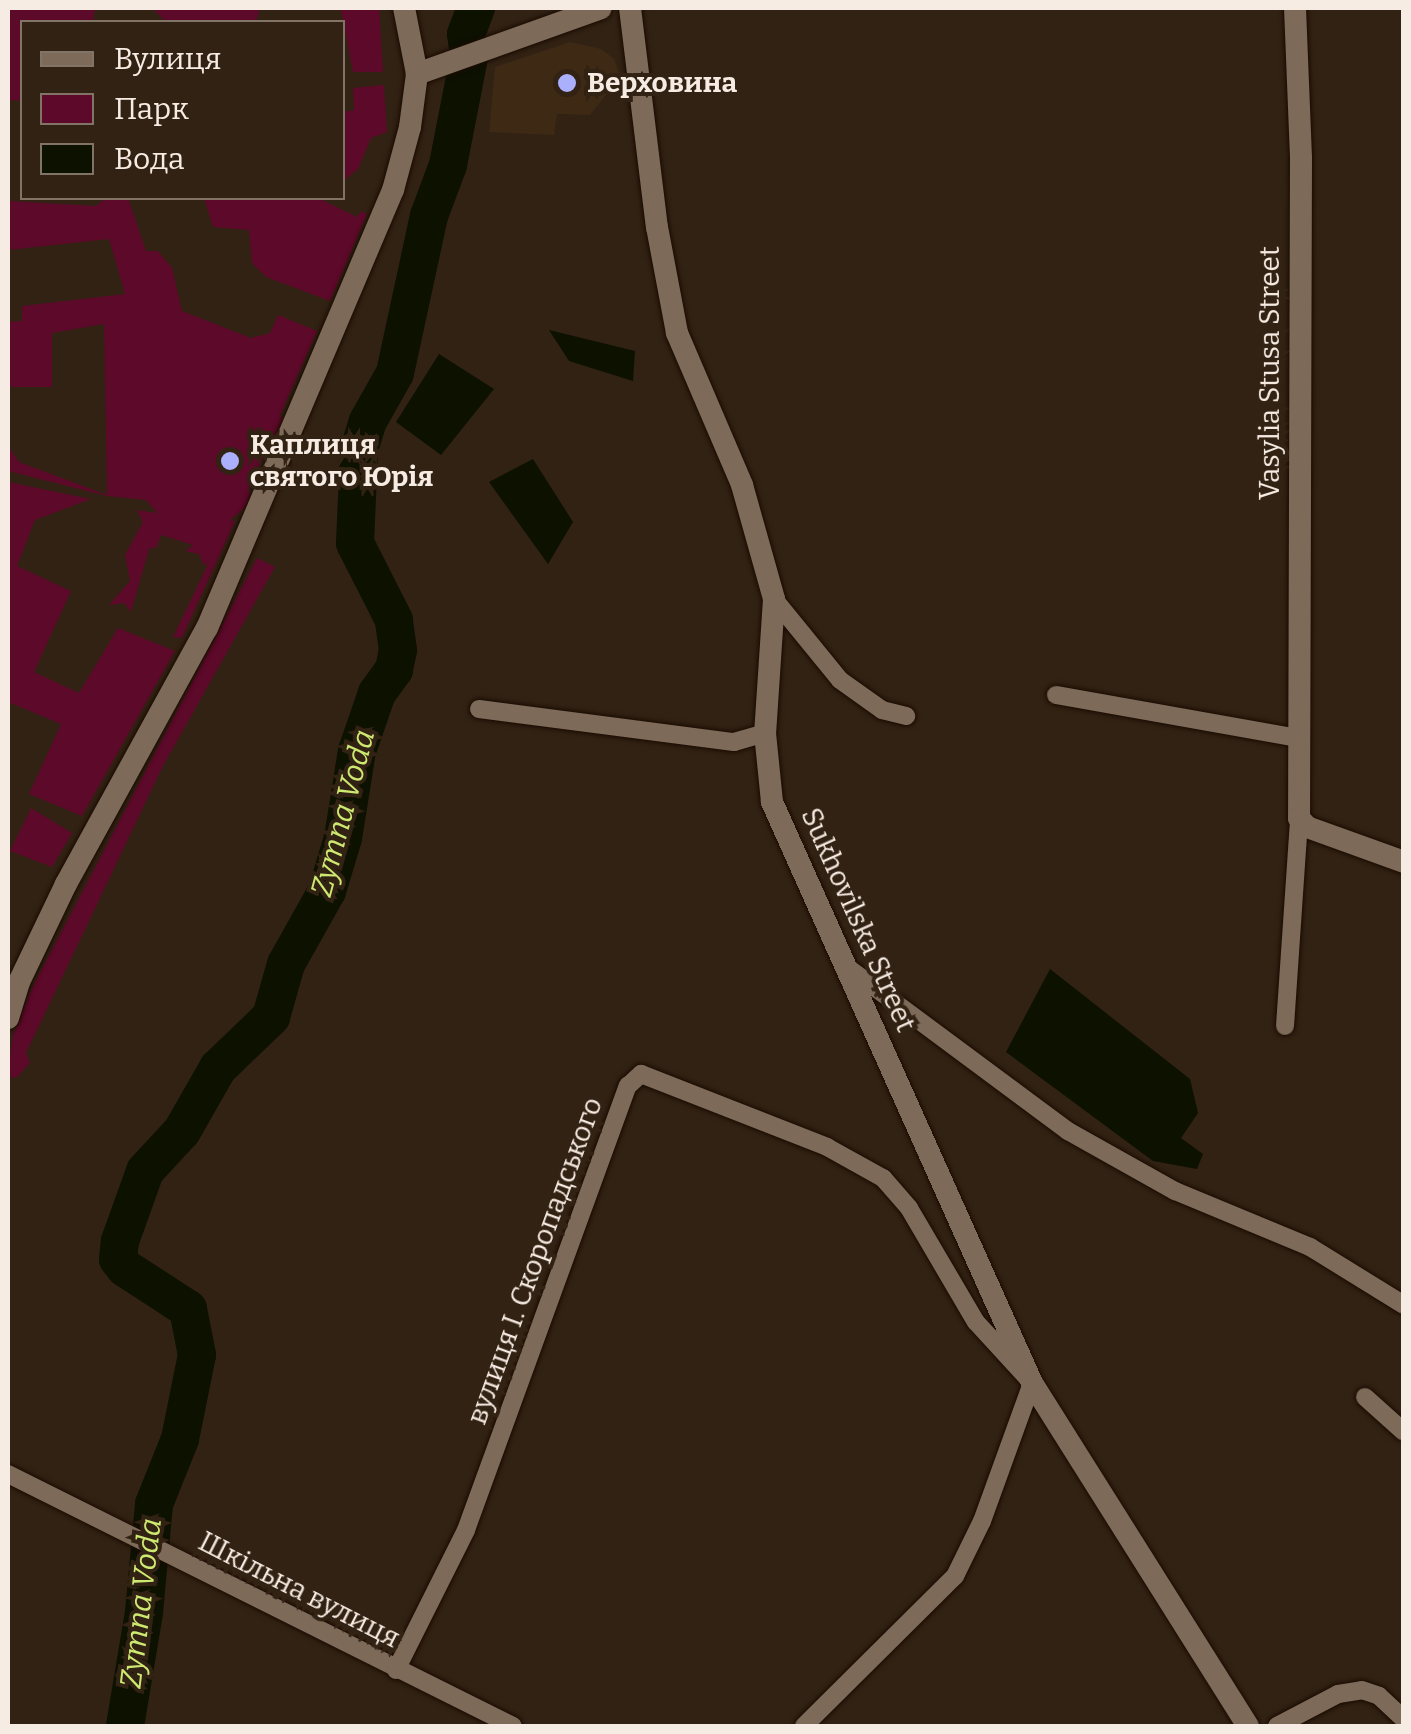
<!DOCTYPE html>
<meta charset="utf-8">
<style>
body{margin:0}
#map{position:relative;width:1411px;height:1734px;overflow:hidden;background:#322213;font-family:Bitter,serif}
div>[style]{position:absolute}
.built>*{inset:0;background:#3e2915}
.green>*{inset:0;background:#5d0929}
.water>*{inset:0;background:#0d1100}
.river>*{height:38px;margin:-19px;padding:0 19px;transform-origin:19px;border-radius:19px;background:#0d1100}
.roads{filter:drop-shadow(0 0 2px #190b01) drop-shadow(0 0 2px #190b01)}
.street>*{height:18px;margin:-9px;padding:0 9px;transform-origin:9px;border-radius:9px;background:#7d6a59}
.secondary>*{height:22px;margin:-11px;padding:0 11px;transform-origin:11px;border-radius:11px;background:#7d6a59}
.dots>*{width:28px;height:28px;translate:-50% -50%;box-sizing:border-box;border:5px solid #322213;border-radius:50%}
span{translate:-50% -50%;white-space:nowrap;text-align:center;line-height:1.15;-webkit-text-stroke:8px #322213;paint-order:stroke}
.poi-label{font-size:28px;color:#f7ece3;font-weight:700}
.left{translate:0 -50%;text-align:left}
.street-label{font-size:28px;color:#f7ece3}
.water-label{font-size:30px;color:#cee971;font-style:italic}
.frame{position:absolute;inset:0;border:10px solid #f7ece3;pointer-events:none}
.legend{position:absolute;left:20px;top:20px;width:325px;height:180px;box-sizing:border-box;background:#322213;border:2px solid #817366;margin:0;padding:12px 18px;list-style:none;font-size:30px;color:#f7ece3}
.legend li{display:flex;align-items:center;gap:20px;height:50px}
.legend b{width:50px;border:2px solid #817366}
</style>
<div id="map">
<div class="built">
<i style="clip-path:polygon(570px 42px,601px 49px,614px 59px,624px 86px,608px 92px,590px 115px,557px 114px,554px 135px,489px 132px,495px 67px)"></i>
</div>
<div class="green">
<i style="clip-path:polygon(8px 8px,95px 8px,93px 22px,22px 22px,22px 101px,8px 100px)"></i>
<i style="clip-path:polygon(152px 8px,260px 8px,256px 22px,166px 22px)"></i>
<i style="clip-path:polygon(379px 8px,383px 72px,353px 72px,341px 10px)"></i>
<i style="clip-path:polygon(384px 85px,387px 132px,371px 138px,358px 169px,343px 181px,343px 112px,354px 110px,353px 88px)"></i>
<i style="clip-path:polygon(106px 198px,128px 198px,146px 251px,158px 251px,172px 268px,182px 311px,251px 338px,270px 333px,278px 315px,317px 331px,280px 415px,283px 419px,248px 489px,253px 501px,230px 520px,235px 521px,182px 638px,173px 637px,209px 562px,204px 566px,199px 554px,185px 551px,193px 545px,161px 535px,157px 547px,149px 549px,131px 612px,124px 603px,109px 605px,130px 581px,125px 555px,143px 522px,137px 510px,157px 513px,146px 500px,107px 496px,8px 471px,8px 446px,19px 462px,107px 495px,104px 324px,52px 333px,52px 387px,8px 387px,8px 322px,22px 321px,22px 306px,125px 294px,109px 239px,8px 250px,8px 201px,96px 206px)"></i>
<i style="clip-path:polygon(204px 198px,318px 198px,357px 217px,361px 211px,367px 214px,330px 301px,266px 277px,252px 263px,249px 230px,213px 227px)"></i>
<i style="clip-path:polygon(8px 482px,91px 499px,35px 520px,17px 566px,71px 591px,34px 672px,79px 693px,118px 628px,175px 651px,82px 816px,29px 794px,61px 724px,8px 702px)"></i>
<i style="clip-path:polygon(257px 558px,275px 567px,163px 766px,26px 1053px,30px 1063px,16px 1078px,8px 1076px,13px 1035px,32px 988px)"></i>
<i style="clip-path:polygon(31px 808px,72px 833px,52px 867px,10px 851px)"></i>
</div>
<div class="water">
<i style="clip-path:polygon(549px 330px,635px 351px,633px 381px,569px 361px)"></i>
<i style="clip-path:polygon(439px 354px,494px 389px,441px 455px,396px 422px)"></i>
<i style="clip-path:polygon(533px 459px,573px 522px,548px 564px,489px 482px)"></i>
<i style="clip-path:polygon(1050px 969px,1190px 1079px,1198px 1113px,1181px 1138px,1203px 1154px,1197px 1169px,1153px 1161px,1006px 1052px)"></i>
</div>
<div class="river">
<i style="left:125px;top:1726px;width:116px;rotate:-80.5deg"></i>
<i style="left:144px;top:1612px;width:108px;rotate:-84.7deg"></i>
<i style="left:154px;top:1504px;width:70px;rotate:-68.2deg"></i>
<i style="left:180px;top:1439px;width:86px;rotate:-78.6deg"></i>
<i style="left:197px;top:1355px;width:47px;rotate:-101.1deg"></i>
<i style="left:188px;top:1309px;width:75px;rotate:-146.9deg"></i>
<i style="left:125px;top:1268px;width:11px;rotate:-128deg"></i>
<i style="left:118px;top:1259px;width:18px;rotate:-84deg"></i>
<i style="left:120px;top:1241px;width:74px;rotate:-70.3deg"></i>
<i style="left:145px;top:1171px;width:54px;rotate:-47.2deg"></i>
<i style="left:182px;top:1131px;width:73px;rotate:-60.3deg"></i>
<i style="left:218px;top:1068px;width:74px;rotate:-43.9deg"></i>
<i style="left:271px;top:1017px;width:55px;rotate:-74.2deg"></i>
<i style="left:286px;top:964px;width:84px;rotate:-60.7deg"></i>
<i style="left:327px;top:891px;width:55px;rotate:-73.2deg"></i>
<i style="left:343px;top:838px;width:88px;rotate:-80.9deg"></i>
<i style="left:357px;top:751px;width:61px;rotate:-71deg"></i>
<i style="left:377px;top:693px;width:29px;rotate:-54deg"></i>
<i style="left:394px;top:670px;width:20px;rotate:-79deg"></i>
<i style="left:398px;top:650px;width:30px;rotate:-98deg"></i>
<i style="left:394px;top:620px;width:86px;rotate:-116.9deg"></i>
<i style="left:355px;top:543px;width:93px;rotate:-87.5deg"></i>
<i style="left:359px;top:450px;width:30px;rotate:-73deg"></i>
<i style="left:368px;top:421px;width:55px;rotate:-60.6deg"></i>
<i style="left:395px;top:373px;width:161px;rotate:-77.8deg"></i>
<i style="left:429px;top:216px;width:54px;rotate:-69.6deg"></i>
<i style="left:448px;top:165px;width:110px;rotate:-79deg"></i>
<i style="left:469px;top:57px;width:23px;rotate:-97deg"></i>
<i style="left:466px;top:34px;width:28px;rotate:-69deg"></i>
</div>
<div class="roads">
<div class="street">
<i style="left:774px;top:599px;width:104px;rotate:50.8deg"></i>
<i style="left:840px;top:680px;width:52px;rotate:35.5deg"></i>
<i style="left:882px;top:710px;width:25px;rotate:14deg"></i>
<i style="left:1056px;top:695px;width:246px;rotate:10.1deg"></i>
<i style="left:479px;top:709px;width:257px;rotate:7.4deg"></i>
<i style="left:734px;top:742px;width:32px;rotate:-16deg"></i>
<i style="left:847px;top:967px;width:275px;rotate:36.6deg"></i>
<i style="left:1068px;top:1131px;width:123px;rotate:29.3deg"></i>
<i style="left:1175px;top:1191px;width:146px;rotate:22.5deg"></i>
<i style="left:1310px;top:1247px;width:110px;rotate:31.7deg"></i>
<i style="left:1285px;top:1026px;width:208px;rotate:-86.1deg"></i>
<i style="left:1365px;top:1397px;width:52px;rotate:41.9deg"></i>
<i style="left:8px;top:1474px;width:564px;rotate:26.52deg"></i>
<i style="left:396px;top:1670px;width:157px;rotate:-63.4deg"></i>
<i style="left:466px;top:1530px;width:473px;rotate:-70deg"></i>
<i style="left:628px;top:1086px;width:18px;rotate:-43deg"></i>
<i style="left:641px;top:1074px;width:200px;rotate:21.4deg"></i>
<i style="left:827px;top:1147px;width:64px;rotate:29deg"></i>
<i style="left:883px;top:1178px;width:40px;rotate:49deg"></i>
<i style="left:909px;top:1208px;width:132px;rotate:59.6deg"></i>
<i style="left:976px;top:1322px;width:83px;rotate:47.4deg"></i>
<i style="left:1032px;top:1383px;width:147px;rotate:109.9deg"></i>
<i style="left:982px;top:1521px;width:61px;rotate:116.1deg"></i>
<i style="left:955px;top:1576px;width:213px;rotate:135.2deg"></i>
<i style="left:1277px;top:1726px;width:69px;rotate:-27.7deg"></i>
<i style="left:1338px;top:1694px;width:24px;rotate:-9deg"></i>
<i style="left:1362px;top:1690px;width:18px;rotate:19deg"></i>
<i style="left:1379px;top:1696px;width:34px;rotate:43deg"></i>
</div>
<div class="secondary">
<i style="left:630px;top:8px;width:221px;rotate:83deg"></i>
<i style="left:657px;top:227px;width:108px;rotate:79.3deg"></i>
<i style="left:677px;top:333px;width:165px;rotate:66.8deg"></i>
<i style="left:742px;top:485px;width:118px;rotate:74.3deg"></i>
<i style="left:774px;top:599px;width:134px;rotate:93.8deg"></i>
<i style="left:765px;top:733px;width:69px;rotate:84.2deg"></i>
<i style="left:772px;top:802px;width:637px;rotate:65.89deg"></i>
<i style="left:1032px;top:1383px;width:405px;rotate:57.8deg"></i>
<i style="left:1295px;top:8px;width:150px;rotate:87.7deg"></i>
<i style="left:1301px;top:158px;width:660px;rotate:90.17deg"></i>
<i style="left:1299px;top:818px;width:12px;rotate:48deg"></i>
<i style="left:1307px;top:827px;width:103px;rotate:19.8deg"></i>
<i style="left:417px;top:74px;width:195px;rotate:-19.7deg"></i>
<i style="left:8px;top:1018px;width:38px;rotate:-73deg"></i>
<i style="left:19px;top:982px;width:109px;rotate:-64.4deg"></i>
<i style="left:66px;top:884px;width:292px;rotate:-61.2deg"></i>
<i style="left:207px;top:628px;width:476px;rotate:-67deg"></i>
<i style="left:393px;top:190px;width:65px;rotate:-74.9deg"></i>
<i style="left:410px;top:127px;width:53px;rotate:-82.5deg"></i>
<i style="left:417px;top:74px;width:67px;rotate:-101.1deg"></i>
</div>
</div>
<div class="dots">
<i style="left:567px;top:83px;background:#aab0fb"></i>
<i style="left:230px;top:461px;background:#aab0fb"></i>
</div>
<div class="poi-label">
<span class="left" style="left:587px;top:83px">Верховина</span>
<span class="left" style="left:250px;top:461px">Каплиця<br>святого Юрія</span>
</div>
<div class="street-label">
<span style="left:1270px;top:373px;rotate:-90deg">Vasylia Stusa Street</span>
<span style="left:858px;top:920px;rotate:66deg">Sukhovilska Street</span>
<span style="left:535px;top:1261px;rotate:-70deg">вулиця І. Скоропадського</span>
<span style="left:299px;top:1590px;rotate:27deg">Шкільна вулиця</span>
</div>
<div class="water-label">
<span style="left:343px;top:813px;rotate:-75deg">Zymna Voda</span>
<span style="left:141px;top:1603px;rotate:-83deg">Zymna Voda</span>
</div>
<div class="frame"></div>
<ul class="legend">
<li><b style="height:12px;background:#7d6a59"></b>Вулиця</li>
<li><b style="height:28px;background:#5d0929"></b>Парк</li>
<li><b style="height:28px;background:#0d1100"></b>Вода</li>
</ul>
</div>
